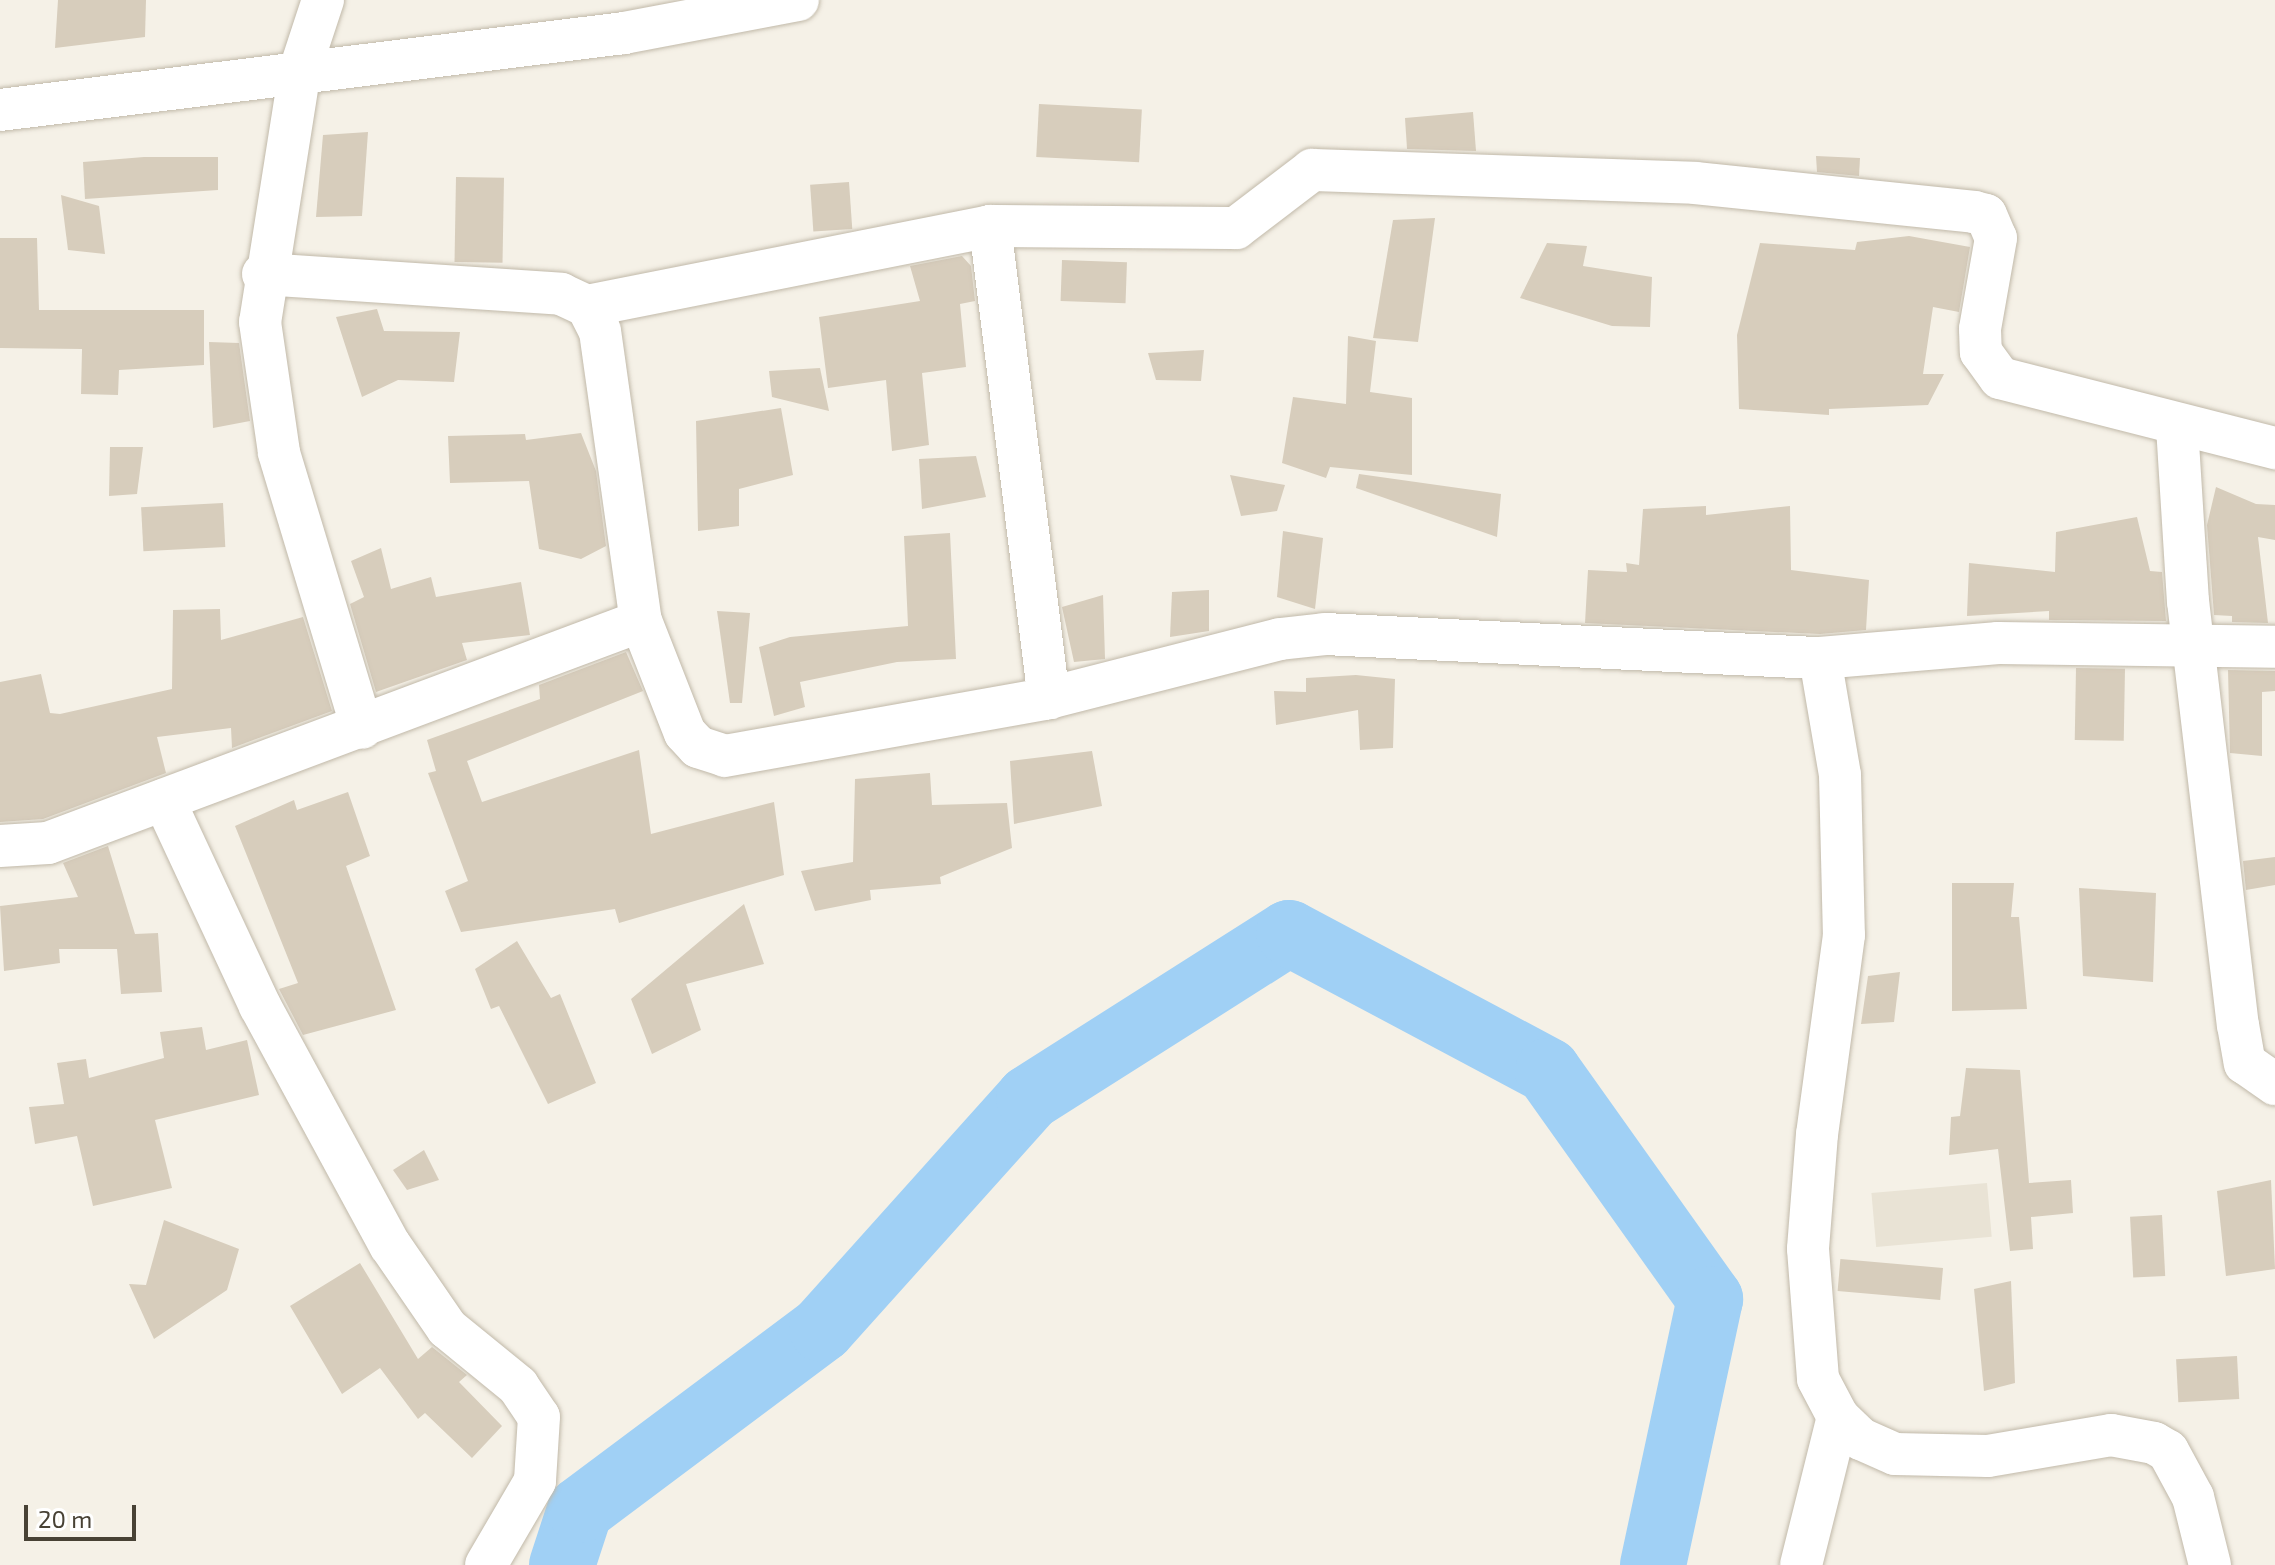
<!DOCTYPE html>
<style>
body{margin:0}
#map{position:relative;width:2275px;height:1565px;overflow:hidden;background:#f5f1e7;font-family:"Exo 2",sans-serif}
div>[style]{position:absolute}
.residential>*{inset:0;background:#e9e3d5;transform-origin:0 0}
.river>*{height:66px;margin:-33px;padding:0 33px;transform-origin:33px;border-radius:33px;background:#a0d0f5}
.building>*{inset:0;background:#d7cdbc;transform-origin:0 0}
.roads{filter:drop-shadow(0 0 2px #c1b9a9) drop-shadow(0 0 2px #c1b9a9)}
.minor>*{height:42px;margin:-21px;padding:0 21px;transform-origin:21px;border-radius:21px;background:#fff}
span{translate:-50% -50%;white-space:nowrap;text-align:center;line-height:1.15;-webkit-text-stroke:8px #fff;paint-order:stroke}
.scale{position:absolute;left:24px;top:1505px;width:112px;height:36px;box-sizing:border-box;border:4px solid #484235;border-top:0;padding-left:10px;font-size:24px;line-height:28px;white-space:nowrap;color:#484235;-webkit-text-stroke:6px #fff;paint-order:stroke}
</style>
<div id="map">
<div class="residential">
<i style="left:1987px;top:1183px;width:54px;height:116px;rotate:85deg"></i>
</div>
<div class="river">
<i style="left:562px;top:1565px;width:58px;rotate:-71.9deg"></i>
<i style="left:580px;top:1510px;width:302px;rotate:-36.8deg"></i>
<i style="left:822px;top:1329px;width:310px;rotate:-48.1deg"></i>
<i style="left:1029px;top:1098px;width:308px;rotate:-32.4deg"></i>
<i style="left:1289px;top:933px;width:293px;rotate:28deg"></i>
<i style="left:1548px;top:1071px;width:280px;rotate:54.6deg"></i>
<i style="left:1710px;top:1299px;width:272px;rotate:102.1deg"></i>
</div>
<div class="building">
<i style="clip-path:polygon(58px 0,146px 0,145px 37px,55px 48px)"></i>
<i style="left:1039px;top:104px;width:103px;height:53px;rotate:3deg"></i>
<i style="clip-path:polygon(1473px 112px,1476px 151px,1407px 149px,1405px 118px)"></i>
<i style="clip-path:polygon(368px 132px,362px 216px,316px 217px,323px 135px)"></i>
<i style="clip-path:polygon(1816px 156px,1860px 158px,1859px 176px,1817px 172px)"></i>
<i style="clip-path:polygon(144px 157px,218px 157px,218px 190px,85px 199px,83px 162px)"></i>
<i style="left:456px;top:177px;width:48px;height:85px;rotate:1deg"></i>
<i style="left:849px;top:182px;width:47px;height:39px;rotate:86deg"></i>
<i style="clip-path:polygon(61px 195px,99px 206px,105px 254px,68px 250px)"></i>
<i style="clip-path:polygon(1435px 218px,1418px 342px,1373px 338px,1393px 220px)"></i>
<i style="clip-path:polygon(1909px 236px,1970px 247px,1959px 312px,1933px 307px,1923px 374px,1944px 374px,1928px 405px,1829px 409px,1829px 415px,1739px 409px,1737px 335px,1760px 243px,1855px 250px,1857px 242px)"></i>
<i style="clip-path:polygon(0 238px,37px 238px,39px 310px,204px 310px,204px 365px,119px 370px,118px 395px,81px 394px,82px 349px,0 348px)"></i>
<i style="clip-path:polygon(1547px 243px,1587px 246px,1583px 266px,1652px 277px,1650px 327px,1612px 326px,1520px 298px)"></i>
<i style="clip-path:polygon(962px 256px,971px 266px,975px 301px,960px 304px,966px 367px,922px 373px,929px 445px,892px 451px,886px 380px,828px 388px,819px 317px,920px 301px,910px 266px)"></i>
<i style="left:1062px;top:260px;width:65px;height:41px;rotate:2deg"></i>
<i style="clip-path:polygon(377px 309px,384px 331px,460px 332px,454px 382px,398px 380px,362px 397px,336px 317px)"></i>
<i style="clip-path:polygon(1348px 336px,1376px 341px,1370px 392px,1412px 398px,1412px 475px,1330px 467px,1326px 478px,1282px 463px,1293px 397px,1346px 404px)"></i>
<i style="clip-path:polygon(209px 342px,239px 343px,250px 421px,213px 428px)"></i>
<i style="clip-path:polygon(1204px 350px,1201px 381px,1156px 380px,1148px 353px)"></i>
<i style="clip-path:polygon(820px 368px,829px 411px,772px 397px,769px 371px)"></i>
<i style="clip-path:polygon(781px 408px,793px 475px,739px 489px,739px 526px,698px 531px,696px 421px)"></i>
<i style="clip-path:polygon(581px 433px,596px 471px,606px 546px,581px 559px,539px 549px,529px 481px,450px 483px,448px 436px,525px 434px,526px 440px)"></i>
<i style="clip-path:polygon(110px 447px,143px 447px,137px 494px,109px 496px)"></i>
<i style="clip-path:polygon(976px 456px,986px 497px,922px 509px,919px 459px)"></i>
<i style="clip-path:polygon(1359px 474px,1501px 494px,1497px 537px,1356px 488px)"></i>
<i style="clip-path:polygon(1230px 475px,1285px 485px,1277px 511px,1241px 516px)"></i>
<i style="clip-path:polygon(2216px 487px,2256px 504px,2275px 505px,2275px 540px,2258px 537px,2268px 623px,2232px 622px,2232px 616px,2214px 615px,2207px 525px)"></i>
<i style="left:223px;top:503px;width:44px;height:82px;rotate:87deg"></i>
<i style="clip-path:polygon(1706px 506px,1706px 515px,1790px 506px,1791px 570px,1869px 580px,1866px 630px,1820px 634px,1585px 623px,1588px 570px,1627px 572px,1626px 563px,1639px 565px,1643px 509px)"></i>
<i style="clip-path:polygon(2137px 517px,2150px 571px,2162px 572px,2166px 621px,2049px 620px,2049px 611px,1967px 616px,1969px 563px,2055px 572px,2056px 532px)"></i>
<i style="clip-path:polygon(1283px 531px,1323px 538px,1315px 609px,1277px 597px)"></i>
<i style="clip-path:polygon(950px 533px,956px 659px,897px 662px,800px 682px,805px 707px,774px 716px,759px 647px,790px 637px,908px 626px,904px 536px)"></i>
<i style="clip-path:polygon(381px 548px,391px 589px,431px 577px,436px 597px,521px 582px,530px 635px,462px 643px,467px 660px,376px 692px,350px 604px,364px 597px,351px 561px)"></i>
<i style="clip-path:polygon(1209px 590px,1209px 631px,1170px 637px,1172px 592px)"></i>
<i style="clip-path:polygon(1103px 595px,1105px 659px,1074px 662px,1062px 607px)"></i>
<i style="clip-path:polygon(220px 609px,221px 640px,303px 617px,332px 711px,232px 748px,231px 728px,157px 737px,166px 773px,43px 819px,0 822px,0 682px,41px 674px,50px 713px,60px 714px,172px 689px,173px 610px)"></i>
<i style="clip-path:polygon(717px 611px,750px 613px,742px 703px,730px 703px)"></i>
<i style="clip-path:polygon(626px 652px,643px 691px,467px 761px,482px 802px,639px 750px,651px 834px,774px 802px,784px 875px,619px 923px,615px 909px,461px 932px,445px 891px,468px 881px,428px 773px,436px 771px,427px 740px,540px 699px,539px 685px)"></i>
<i style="left:2076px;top:668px;width:49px;height:72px;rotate:1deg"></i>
<i style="clip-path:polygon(2228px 670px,2275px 671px,2275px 691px,2262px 692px,2262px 756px,2230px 753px)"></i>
<i style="clip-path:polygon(1356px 675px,1395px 679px,1393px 748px,1360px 750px,1358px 710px,1276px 725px,1274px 691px,1306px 692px,1306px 678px)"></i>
<i style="clip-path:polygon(1092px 751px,1102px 806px,1014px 824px,1010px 761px)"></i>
<i style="clip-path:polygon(930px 773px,932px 805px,1007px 803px,1012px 848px,940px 877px,941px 884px,870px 890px,871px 900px,815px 911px,801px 871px,853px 862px,855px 779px)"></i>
<i style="clip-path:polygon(348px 792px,370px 856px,346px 866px,396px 1010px,303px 1035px,279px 989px,298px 983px,235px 826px,294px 800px,297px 810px)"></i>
<i style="clip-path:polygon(108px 846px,135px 934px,158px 933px,162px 992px,121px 994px,117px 949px,59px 949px,60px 963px,4px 971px,0 906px,78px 897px,63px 863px)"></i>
<i style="clip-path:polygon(2275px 857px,2275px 885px,2246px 890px,2243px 861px)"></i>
<i style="clip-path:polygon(1952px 883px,2014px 883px,2011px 917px,2019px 917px,2027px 1009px,1952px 1011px)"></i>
<i style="clip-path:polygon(2079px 888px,2156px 893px,2153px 982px,2083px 976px)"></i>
<i style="clip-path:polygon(744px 904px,764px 964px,686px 984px,701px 1030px,652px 1054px,631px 999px)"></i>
<i style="clip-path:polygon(517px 941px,551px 998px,560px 994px,596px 1083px,548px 1104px,499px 1006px,491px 1009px,475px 969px)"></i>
<i style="clip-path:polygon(1900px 972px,1894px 1022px,1861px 1024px,1868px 976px)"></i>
<i style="clip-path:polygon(202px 1027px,206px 1050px,247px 1040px,259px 1095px,155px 1120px,172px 1188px,93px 1206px,77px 1136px,35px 1144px,29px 1107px,64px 1104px,57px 1063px,86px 1059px,89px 1078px,164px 1058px,160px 1032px)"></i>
<i style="clip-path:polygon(1966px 1068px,2020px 1070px,2029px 1183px,2071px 1180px,2073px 1213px,2031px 1217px,2033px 1249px,2010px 1251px,1998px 1149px,1949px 1155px,1951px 1117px,1960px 1116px)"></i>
<i style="clip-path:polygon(424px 1150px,439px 1180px,407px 1190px,393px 1170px)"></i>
<i style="clip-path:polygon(2271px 1180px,2275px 1269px,2226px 1276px,2217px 1191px)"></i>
<i style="left:2162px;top:1215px;width:61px;height:32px;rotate:87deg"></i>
<i style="clip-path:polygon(164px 1220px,239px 1249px,227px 1290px,154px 1339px,129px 1284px,146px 1285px)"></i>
<i style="clip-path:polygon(360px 1263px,418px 1359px,432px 1347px,467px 1375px,459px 1382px,502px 1426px,472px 1458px,425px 1413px,418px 1419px,380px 1368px,342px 1394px,290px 1306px)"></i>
<i style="left:1943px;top:1268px;width:32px;height:103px;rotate:95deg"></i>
<i style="clip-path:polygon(2011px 1281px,2015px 1383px,1984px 1391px,1974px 1289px)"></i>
<i style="left:2237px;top:1356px;width:43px;height:61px;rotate:87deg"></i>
</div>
<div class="roads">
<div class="minor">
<i style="left:323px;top:0;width:74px;rotate:108.2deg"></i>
<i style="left:300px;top:70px;width:255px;rotate:99deg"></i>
<i style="left:260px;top:322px;width:132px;rotate:81.7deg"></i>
<i style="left:279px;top:453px;width:287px;rotate:73.2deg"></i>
<i style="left:0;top:110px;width:629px;rotate:-7.03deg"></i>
<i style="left:624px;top:33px;width:177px;rotate:-10.7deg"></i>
<i style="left:990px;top:226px;width:246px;rotate:0.5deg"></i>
<i style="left:1236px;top:228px;width:96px;rotate:-37.3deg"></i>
<i style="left:1312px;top:170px;width:383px;rotate:1.9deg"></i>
<i style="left:1695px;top:183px;width:281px;rotate:5.9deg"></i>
<i style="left:1974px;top:212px;width:12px;rotate:14deg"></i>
<i style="left:1986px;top:215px;width:25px;rotate:67deg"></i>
<i style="left:1996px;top:238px;width:92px;rotate:100deg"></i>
<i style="left:1980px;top:329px;width:23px;rotate:88deg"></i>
<i style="left:1981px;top:352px;width:32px;rotate:54deg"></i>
<i style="left:2000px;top:378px;width:284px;rotate:14.3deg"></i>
<i style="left:263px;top:274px;width:299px;rotate:3.8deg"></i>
<i style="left:561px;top:294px;width:29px;rotate:25deg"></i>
<i style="left:587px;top:306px;width:28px;rotate:63deg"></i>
<i style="left:600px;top:331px;width:293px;rotate:82deg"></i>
<i style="left:641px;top:621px;width:120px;rotate:68.6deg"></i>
<i style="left:685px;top:733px;width:19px;rotate:47deg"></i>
<i style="left:698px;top:747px;width:28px;rotate:18deg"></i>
<i style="left:725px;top:756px;width:329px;rotate:-10.1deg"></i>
<i style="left:1049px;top:698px;width:238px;rotate:-14.3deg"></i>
<i style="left:1280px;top:639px;width:45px;rotate:-6.3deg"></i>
<i style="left:1325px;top:634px;width:496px;rotate:2.8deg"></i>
<i style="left:1820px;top:658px;width:119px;rotate:80.3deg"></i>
<i style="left:1840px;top:775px;width:160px;rotate:88.6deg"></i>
<i style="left:1844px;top:935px;width:201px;rotate:97.7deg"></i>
<i style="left:1817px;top:1134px;width:115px;rotate:94.5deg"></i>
<i style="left:1808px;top:1249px;width:130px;rotate:85.6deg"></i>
<i style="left:1818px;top:1379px;width:43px;rotate:62.2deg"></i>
<i style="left:1838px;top:1417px;width:32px;rotate:44deg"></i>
<i style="left:1861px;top:1439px;width:37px;rotate:24deg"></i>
<i style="left:1895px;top:1454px;width:93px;rotate:1.2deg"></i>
<i style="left:1988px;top:1456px;width:125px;rotate:-9.7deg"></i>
<i style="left:2111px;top:1435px;width:44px;rotate:10.5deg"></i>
<i style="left:2154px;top:1443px;width:16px;rotate:30deg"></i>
<i style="left:2168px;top:1451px;width:52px;rotate:61.5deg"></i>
<i style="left:2193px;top:1497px;width:70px;rotate:76deg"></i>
<i style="left:587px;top:306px;width:411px;rotate:-11.2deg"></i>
<i style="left:990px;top:226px;width:476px;rotate:82.9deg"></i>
<i style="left:2177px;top:427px;width:174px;rotate:86.4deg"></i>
<i style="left:2188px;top:601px;width:427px;rotate:83.3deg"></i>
<i style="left:2238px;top:1025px;width:39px;rotate:80deg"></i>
<i style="left:2245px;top:1063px;width:37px;rotate:35deg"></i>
<i style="left:1820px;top:658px;width:179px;rotate:-4.8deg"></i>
<i style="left:1998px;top:643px;width:277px;rotate:0.8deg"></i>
<i style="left:164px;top:800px;width:227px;rotate:65deg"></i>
<i style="left:260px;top:1006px;width:272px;rotate:61.5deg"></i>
<i style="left:390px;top:1245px;width:101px;rotate:55.5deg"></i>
<i style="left:447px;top:1328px;width:92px;rotate:39.2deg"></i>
<i style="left:518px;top:1386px;width:37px;rotate:56deg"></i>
<i style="left:539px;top:1417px;width:64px;rotate:93.6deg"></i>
<i style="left:535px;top:1481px;width:97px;rotate:120.3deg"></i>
<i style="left:0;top:846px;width:48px;rotate:-3.6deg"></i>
<i style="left:48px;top:843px;width:633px;rotate:-20.52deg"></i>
<i style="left:1801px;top:1565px;width:153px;rotate:-76deg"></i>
</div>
</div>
<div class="scale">20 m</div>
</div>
